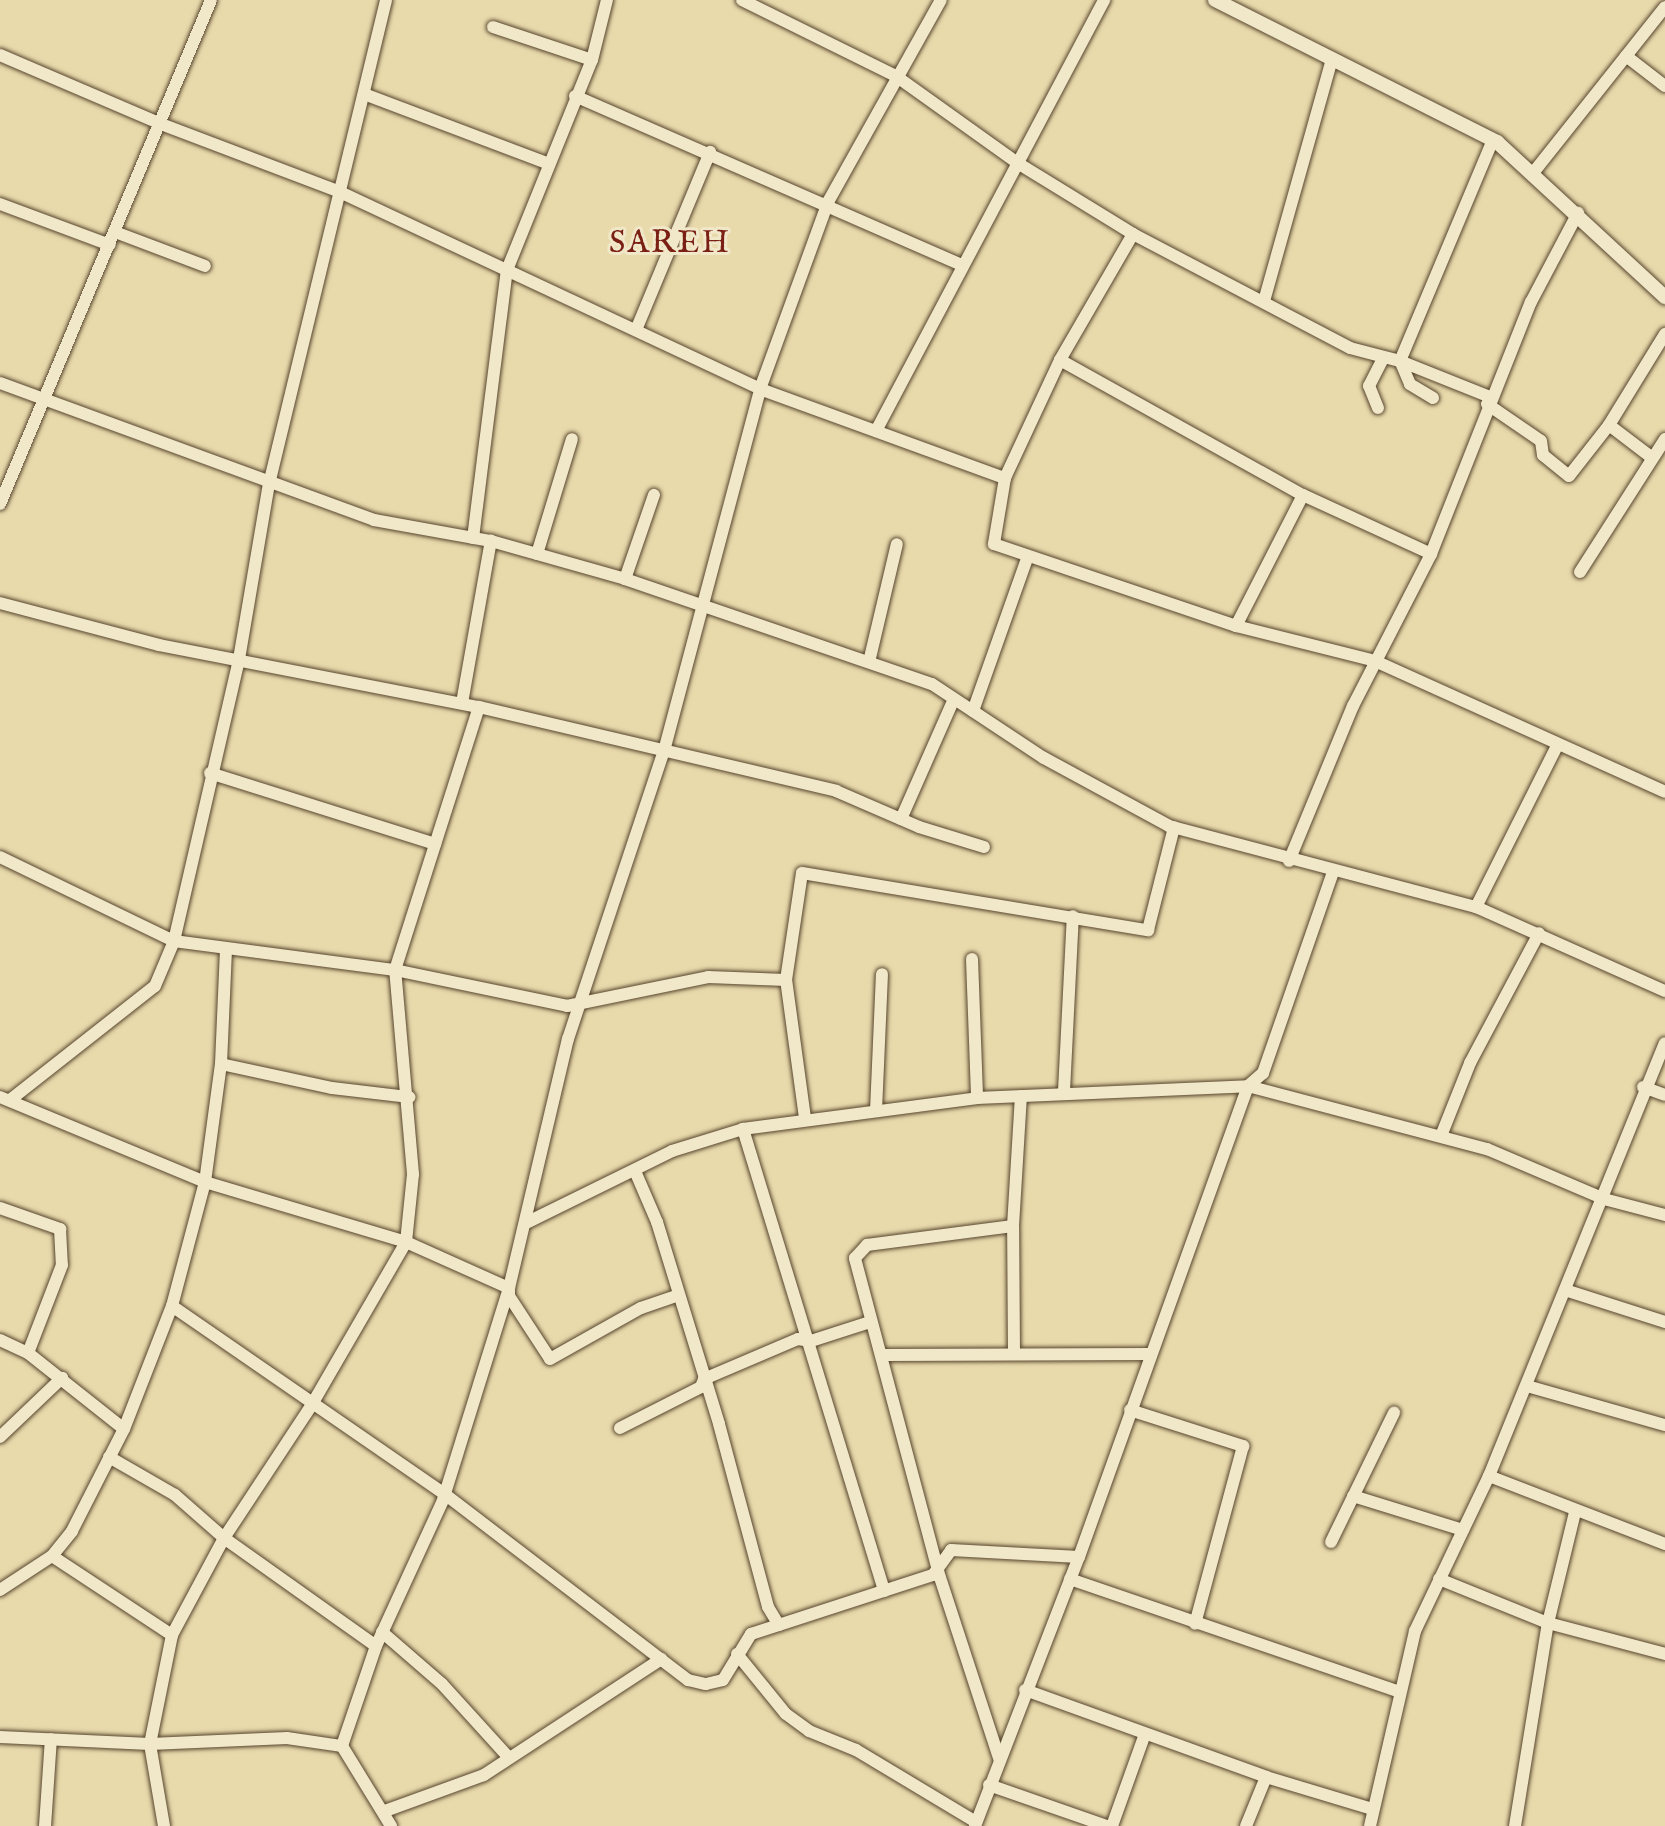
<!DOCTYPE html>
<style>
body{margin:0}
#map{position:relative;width:1665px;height:1826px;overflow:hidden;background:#e9daac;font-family:"IM FELL English",serif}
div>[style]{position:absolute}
.roads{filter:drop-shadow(0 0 2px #56452d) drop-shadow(0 0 2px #56452d)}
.minor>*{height:12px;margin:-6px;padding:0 6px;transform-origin:6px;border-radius:6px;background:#f1e7c9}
.tertiary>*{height:14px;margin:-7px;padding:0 7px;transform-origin:7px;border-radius:7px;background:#f1e7c9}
span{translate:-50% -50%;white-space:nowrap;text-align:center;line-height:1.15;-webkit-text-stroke:6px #f1e7c9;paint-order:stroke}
.quarter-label{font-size:32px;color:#7a1f14;letter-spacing:2px}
</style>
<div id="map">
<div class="roads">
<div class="minor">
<i style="left:742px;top:0;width:172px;rotate:26.3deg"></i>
<i style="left:896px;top:76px;width:148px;rotate:35.6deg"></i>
<i style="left:1016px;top:162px;width:137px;rotate:31.6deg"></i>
<i style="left:1133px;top:234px;width:245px;rotate:27.7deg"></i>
<i style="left:1350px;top:348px;width:52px;rotate:14.6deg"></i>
<i style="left:1400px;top:361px;width:97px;rotate:21.8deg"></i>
<i style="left:493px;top:27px;width:104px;rotate:18.4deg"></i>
<i style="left:0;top:55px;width:175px;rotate:23.2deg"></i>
<i style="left:161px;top:124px;width:191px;rotate:20.8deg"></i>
<i style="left:340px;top:192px;width:464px;rotate:25.1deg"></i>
<i style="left:760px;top:389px;width:261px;rotate:20deg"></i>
<i style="left:1626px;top:56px;width:49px;rotate:37.6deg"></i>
<i style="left:364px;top:94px;width:196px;rotate:20.7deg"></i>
<i style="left:575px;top:96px;width:422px;rotate:23.6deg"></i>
<i style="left:1533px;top:173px;width:212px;rotate:-51.5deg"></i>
<i style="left:0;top:204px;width:117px;rotate:20.4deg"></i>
<i style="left:115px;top:232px;width:96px;rotate:20.7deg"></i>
<i style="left:1133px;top:234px;width:146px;rotate:120.1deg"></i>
<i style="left:1060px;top:360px;width:130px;rotate:115deg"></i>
<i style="left:1005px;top:478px;width:67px;rotate:99.5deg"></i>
<i style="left:994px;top:544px;width:256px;rotate:18.7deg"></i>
<i style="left:1236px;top:626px;width:143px;rotate:14.1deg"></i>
<i style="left:1375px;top:661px;width:318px;rotate:24.3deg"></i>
<i style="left:1264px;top:301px;width:251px;rotate:-74.3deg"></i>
<i style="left:636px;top:330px;width:193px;rotate:-67.4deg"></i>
<i style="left:1060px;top:360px;width:278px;rotate:29.1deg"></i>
<i style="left:1303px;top:495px;width:141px;rotate:24.7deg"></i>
<i style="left:0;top:383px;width:398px;rotate:20.1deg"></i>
<i style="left:374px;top:520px;width:119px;rotate:10.2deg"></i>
<i style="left:491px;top:541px;width:139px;rotate:15.8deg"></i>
<i style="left:625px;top:579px;width:324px;rotate:18.9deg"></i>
<i style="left:932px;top:684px;width:134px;rotate:33.5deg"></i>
<i style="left:1044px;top:758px;width:142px;rotate:28.5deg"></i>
<i style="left:1169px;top:826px;width:318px;rotate:14.8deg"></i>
<i style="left:1476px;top:907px;width:207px;rotate:24deg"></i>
<i style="left:1433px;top:398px;width:27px;rotate:-149deg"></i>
<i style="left:1410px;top:384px;width:25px;rotate:-113deg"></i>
<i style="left:1400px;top:361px;width:240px;rotate:-67.2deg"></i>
<i style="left:1487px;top:404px;width:65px;rotate:34.4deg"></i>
<i style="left:1541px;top:441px;width:14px;rotate:82deg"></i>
<i style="left:1543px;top:455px;width:33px;rotate:39deg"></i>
<i style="left:1569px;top:476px;width:65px;rotate:-51.9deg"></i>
<i style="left:1609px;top:425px;width:107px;rotate:-58.4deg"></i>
<i style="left:1378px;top:408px;width:24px;rotate:-112deg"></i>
<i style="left:1369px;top:386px;width:29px;rotate:-63deg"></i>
<i style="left:1609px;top:425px;width:53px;rotate:37.3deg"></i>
<i style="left:876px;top:431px;width:488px;rotate:-62.1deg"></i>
<i style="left:0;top:504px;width:546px;rotate:-67.28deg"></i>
<i style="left:473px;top:538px;width:270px;rotate:-82.8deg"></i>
<i style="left:507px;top:270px;width:227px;rotate:-68deg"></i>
<i style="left:592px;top:60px;width:62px;rotate:-76deg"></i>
<i style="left:537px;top:554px;width:120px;rotate:-73.1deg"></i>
<i style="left:1580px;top:572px;width:158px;rotate:-57.4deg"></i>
<i style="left:625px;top:579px;width:89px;rotate:-71deg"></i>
<i style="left:0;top:603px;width:164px;rotate:14.8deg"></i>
<i style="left:159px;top:645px;width:326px;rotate:11deg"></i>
<i style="left:479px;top:707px;width:367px;rotate:13.2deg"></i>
<i style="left:836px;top:791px;width:90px;rotate:23.4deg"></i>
<i style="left:919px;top:827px;width:68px;rotate:17.1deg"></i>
<i style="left:1236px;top:626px;width:147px;rotate:-62.9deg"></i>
<i style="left:869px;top:662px;width:121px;rotate:-76.7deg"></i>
<i style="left:462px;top:703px;width:165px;rotate:-79.9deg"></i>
<i style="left:973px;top:711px;width:164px;rotate:-70.5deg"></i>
<i style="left:210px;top:773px;width:236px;rotate:17.5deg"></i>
<i style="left:901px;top:819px;width:131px;rotate:-66.2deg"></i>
<i style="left:0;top:857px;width:193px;rotate:25.8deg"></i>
<i style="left:174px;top:941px;width:223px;rotate:7.5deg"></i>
<i style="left:395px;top:970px;width:176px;rotate:11.8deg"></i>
<i style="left:567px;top:1006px;width:144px;rotate:-11.6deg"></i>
<i style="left:708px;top:977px;width:78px;rotate:2.2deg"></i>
<i style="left:1289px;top:861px;width:168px;rotate:-67.6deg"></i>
<i style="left:1353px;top:706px;width:171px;rotate:-62.8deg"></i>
<i style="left:1431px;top:554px;width:271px;rotate:-68.4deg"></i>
<i style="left:1531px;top:302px;width:101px;rotate:-62.2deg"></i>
<i style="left:1476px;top:907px;width:182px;rotate:-63.3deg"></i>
<i style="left:972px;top:959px;width:139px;rotate:87.9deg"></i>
<i style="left:221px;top:1064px;width:114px;rotate:12.2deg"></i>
<i style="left:332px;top:1088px;width:78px;rotate:6.7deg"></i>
<i style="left:1643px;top:1087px;width:23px;rotate:20deg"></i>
<i style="left:1064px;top:1091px;width:175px;rotate:-87.1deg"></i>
<i style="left:0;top:1097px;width:222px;rotate:22.5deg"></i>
<i style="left:205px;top:1182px;width:210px;rotate:16.6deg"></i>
<i style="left:406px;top:1242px;width:68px;rotate:-84.1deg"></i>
<i style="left:413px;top:1174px;width:205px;rotate:-95deg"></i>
<i style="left:395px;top:970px;width:276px;rotate:-72.3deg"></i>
<i style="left:10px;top:1100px;width:184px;rotate:-38.2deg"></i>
<i style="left:155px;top:986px;width:49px;rotate:-67.1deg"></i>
<i style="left:174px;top:941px;width:289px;rotate:-77deg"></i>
<i style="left:239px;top:659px;width:178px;rotate:-80.3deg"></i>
<i style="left:269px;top:484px;width:498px;rotate:-76.4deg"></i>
<i style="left:876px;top:1111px;width:137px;rotate:-87.5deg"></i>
<i style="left:805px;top:1118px;width:139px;rotate:-97.8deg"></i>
<i style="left:786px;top:980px;width:108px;rotate:-81.5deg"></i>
<i style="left:802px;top:873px;width:351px;rotate:9.4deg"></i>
<i style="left:1148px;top:930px;width:106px;rotate:-75.8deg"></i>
<i style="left:743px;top:1129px;width:483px;rotate:73deg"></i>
<i style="left:1441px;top:1136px;width:79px;rotate:-68.3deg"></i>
<i style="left:1470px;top:1063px;width:147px;rotate:-62deg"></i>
<i style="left:635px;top:1171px;width:56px;rotate:66.7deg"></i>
<i style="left:657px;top:1222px;width:211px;rotate:72.9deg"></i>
<i style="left:719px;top:1424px;width:189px;rotate:75deg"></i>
<i style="left:768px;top:1607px;width:21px;rotate:59deg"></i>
<i style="left:0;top:1208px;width:64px;rotate:19.3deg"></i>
<i style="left:60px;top:1229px;width:36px;rotate:87deg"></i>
<i style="left:62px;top:1265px;width:94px;rotate:111.1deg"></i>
<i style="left:528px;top:1222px;width:161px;rotate:-26.2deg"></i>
<i style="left:672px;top:1151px;width:74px;rotate:-17.2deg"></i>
<i style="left:743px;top:1129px;width:236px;rotate:-7.5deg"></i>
<i style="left:977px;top:1098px;width:271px;rotate:-2.5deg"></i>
<i style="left:1248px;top:1086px;width:247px;rotate:14.8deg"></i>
<i style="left:1487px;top:1149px;width:127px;rotate:23.1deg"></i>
<i style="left:1604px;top:1199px;width:63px;rotate:14.7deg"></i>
<i style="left:1565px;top:1290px;width:105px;rotate:17.7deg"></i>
<i style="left:172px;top:1306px;width:328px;rotate:34.6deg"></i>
<i style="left:442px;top:1492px;width:310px;rotate:37.4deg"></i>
<i style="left:688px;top:1680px;width:18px;rotate:13deg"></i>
<i style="left:706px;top:1684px;width:17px;rotate:-13deg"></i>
<i style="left:723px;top:1680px;width:54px;rotate:-58.7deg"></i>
<i style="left:751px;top:1634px;width:191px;rotate:-18deg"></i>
<i style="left:933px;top:1575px;width:31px;rotate:-54deg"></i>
<i style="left:951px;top:1550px;width:128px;rotate:3.1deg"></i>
<i style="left:0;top:1340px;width:31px;rotate:25deg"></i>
<i style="left:28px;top:1353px;width:122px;rotate:38.4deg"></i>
<i style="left:1014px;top:1354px;width:128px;rotate:-90.4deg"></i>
<i style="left:1013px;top:1226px;width:130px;rotate:-86.5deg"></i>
<i style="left:884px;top:1355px;width:267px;rotate:-0.2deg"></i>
<i style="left:1527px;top:1386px;width:143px;rotate:15.8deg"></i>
<i style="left:1130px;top:1410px;width:119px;rotate:17.7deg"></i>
<i style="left:1243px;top:1446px;width:184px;rotate:105.1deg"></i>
<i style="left:620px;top:1428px;width:91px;rotate:-26.8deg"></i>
<i style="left:701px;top:1387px;width:9px;rotate:-69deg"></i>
<i style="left:704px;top:1379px;width:102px;rotate:-23.1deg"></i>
<i style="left:798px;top:1339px;width:13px;rotate:9deg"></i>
<i style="left:811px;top:1341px;width:62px;rotate:-17.9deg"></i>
<i style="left:0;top:1437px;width:86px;rotate:-43.6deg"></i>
<i style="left:109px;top:1457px;width:76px;rotate:29.9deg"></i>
<i style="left:175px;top:1495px;width:65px;rotate:41.3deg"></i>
<i style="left:224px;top:1538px;width:186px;rotate:35.4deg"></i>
<i style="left:376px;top:1646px;width:106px;rotate:108.8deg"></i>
<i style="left:1489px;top:1476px;width:189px;rotate:21.1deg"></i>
<i style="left:1353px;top:1496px;width:115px;rotate:17.2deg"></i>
<i style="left:1331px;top:1542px;width:144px;rotate:-64deg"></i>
<i style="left:52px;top:1556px;width:144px;rotate:33.4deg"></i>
<i style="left:1070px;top:1579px;width:347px;rotate:18.9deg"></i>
<i style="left:1439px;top:1579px;width:118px;rotate:22deg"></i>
<i style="left:1548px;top:1623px;width:121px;rotate:14.8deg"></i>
<i style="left:0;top:1590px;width:62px;rotate:-33.2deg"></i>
<i style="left:52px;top:1556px;width:32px;rotate:-51deg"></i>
<i style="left:72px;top:1531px;width:114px;rotate:-63deg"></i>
<i style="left:124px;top:1429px;width:132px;rotate:-68.7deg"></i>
<i style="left:172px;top:1306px;width:128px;rotate:-75.1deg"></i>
<i style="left:205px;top:1182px;width:119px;rotate:-82.3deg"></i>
<i style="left:221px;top:1064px;width:113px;rotate:-87.5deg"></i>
<i style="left:382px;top:1632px;width:79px;rotate:40.9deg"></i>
<i style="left:442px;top:1684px;width:100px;rotate:47.8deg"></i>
<i style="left:376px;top:1646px;width:161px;rotate:-65.3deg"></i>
<i style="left:443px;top:1500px;width:222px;rotate:-72.7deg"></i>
<i style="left:509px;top:1288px;width:256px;rotate:-76.7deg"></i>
<i style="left:568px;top:1039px;width:304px;rotate:-71.6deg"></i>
<i style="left:664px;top:751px;width:375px;rotate:-75.1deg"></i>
<i style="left:760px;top:389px;width:199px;rotate:-70deg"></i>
<i style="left:828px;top:202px;width:231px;rotate:-60.8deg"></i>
<i style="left:737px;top:1654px;width:77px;rotate:50.8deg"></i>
<i style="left:786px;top:1714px;width:29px;rotate:36deg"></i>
<i style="left:809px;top:1731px;width:51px;rotate:22deg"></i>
<i style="left:856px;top:1750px;width:140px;rotate:31deg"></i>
<i style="left:1025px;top:1690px;width:256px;rotate:19.8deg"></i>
<i style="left:1266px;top:1777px;width:111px;rotate:16.8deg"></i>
<i style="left:0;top:1737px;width:150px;rotate:2.7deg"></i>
<i style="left:150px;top:1744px;width:137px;rotate:-2.5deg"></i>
<i style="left:287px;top:1738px;width:56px;rotate:8.3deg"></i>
<i style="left:342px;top:1746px;width:94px;rotate:58.5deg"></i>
<i style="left:999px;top:1758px;width:189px;rotate:-108.1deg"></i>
<i style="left:940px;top:1578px;width:331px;rotate:-104.9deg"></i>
<i style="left:855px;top:1258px;width:18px;rotate:-47deg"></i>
<i style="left:867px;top:1245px;width:147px;rotate:-7.4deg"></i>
<i style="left:989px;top:1785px;width:125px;rotate:19.2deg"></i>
<i style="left:385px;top:1811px;width:105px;rotate:-20deg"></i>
<i style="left:484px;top:1775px;width:212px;rotate:-33.2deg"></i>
<i style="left:45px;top:1826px;width:87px;rotate:-86.1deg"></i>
<i style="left:164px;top:1826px;width:83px;rotate:-99.7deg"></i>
<i style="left:150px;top:1744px;width:111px;rotate:-78.6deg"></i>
<i style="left:172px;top:1635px;width:110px;rotate:-61.8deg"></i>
<i style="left:224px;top:1538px;width:158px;rotate:-56.6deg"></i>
<i style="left:311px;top:1406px;width:190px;rotate:-59.9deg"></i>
<i style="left:406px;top:1242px;width:113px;rotate:24.1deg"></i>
<i style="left:509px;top:1288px;width:8px;rotate:90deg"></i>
<i style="left:509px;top:1296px;width:75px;rotate:56.9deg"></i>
<i style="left:550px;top:1359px;width:104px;rotate:-29.3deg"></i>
<i style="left:641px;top:1308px;width:39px;rotate:-19deg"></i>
<i style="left:975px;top:1826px;width:288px;rotate:-68.9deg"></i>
<i style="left:1079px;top:1557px;width:500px;rotate:-70.26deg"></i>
<i style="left:1248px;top:1086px;width:20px;rotate:-41deg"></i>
<i style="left:1263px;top:1073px;width:213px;rotate:-70.8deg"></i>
<i style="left:1112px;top:1826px;width:98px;rotate:-70.3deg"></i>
<i style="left:1246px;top:1826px;width:53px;rotate:-67.8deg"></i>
<i style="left:1370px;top:1826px;width:200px;rotate:-77deg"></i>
<i style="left:1415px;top:1631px;width:172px;rotate:-64.5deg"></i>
<i style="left:1489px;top:1476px;width:467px;rotate:-67.9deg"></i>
<i style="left:1515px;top:1826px;width:206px;rotate:-80.8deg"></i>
<i style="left:1548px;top:1623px;width:114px;rotate:-76.3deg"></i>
</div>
<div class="tertiary">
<i style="left:1215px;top:0;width:316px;rotate:26.7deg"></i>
<i style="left:1497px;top:142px;width:229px;rotate:42.7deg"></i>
</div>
</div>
<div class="quarter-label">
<span style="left:670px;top:244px">SAREH</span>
</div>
</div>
